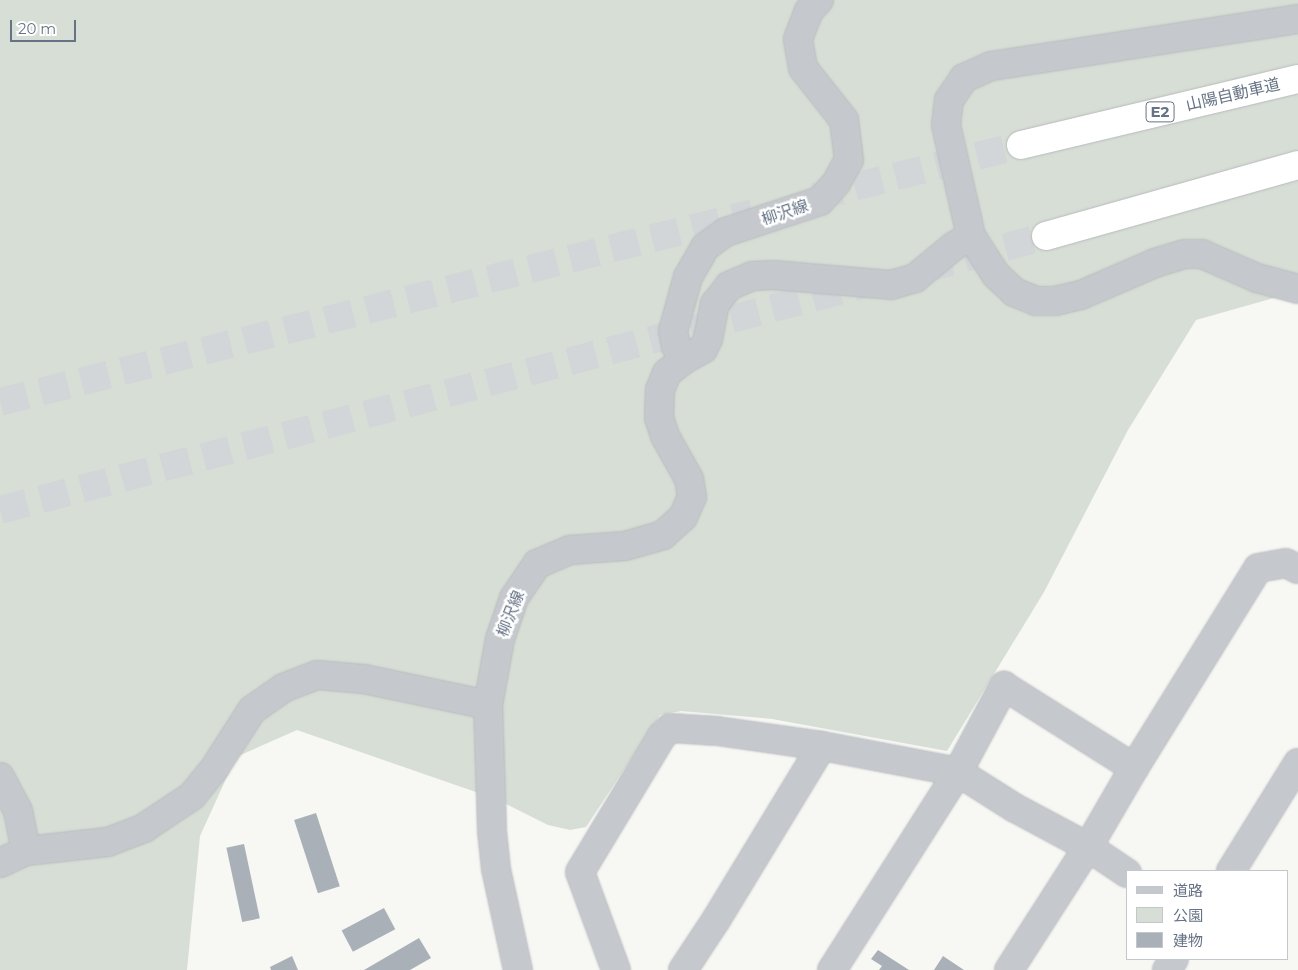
<!DOCTYPE html>
<meta charset="utf-8">
<style>
body{margin:0}
#map{position:relative;width:1298px;height:970px;overflow:hidden;background:#f7f7f4;font-family:Montserrat,"Noto Sans JP",sans-serif}
div>[style]{position:absolute}
.green>*{inset:0;background:#d7ded5}
.building>*{inset:0;background:#a9b0b7;transform-origin:0 0}
.highway-tunnel>*{height:28px;margin-top:-14px;transform-origin:0;background:repeating-linear-gradient(90deg,#d3d6d8 0 28px,transparent 0 42px)}
.roads{filter:drop-shadow(0 0 1px #b8babe) drop-shadow(0 0 1px #b8babe)}
.minor>*{height:28px;margin:-14px;padding:0 14px;transform-origin:14px;border-radius:14px;background:#c5c8cc}
.highway>*{height:28px;margin:-14px;padding:0 14px;transform-origin:14px;border-radius:14px;background:#fff}
span{translate:-50% -50%;white-space:nowrap;text-align:center;line-height:1.15;-webkit-text-stroke:5px #fff;paint-order:stroke}
.shield-label span{padding:1px 4px;background:#fff;border:1px solid;border-radius:4px;-webkit-text-stroke-width:0}
.shield-label{font-size:15px;color:#667385;font-weight:700}
.street-label{font-size:16px;color:#667385}
.legend{position:absolute;left:1126px;top:870px;width:162px;height:90px;box-sizing:border-box;background:#fff;border:1px solid #c2c7ce;margin:0;padding:6px 9px;list-style:none;font-size:15px;color:#667385}
.legend li{display:flex;align-items:center;gap:10px;height:25px}
.legend b{width:25px;border:1px solid #c2c7ce}
.scale{position:absolute;left:10px;top:20px;width:66px;height:22px;box-sizing:border-box;border:2px solid #667385;border-top:0;padding-left:6px;font-size:15px;line-height:18px;white-space:nowrap;color:#667385;-webkit-text-stroke:4px #fff;paint-order:stroke}
</style>
<div id="map">
<div class="green">
<i style="clip-path:polygon(0 0,1298px 0,1298px 291px,1196px 320px,1128px 430px,1044px 592px,947px 751px,772px 719px,681px 711px,660px 715px,586px 827px,570px 830px,548px 825px,496px 799px,297px 730px,236px 757px,200px 836px,187px 970px,0 970px)"></i>
</div>
<div class="building">
<i style="left:316px;top:813px;width:77px;height:23px;rotate:72deg"></i>
<i style="left:244px;top:844px;width:76px;height:18px;rotate:78deg"></i>
<i style="left:384px;top:908px;width:24px;height:48px;rotate:62deg"></i>
<i style="clip-path:polygon(419px 938px,431px 958px,410px 970px,364px 970px)"></i>
<i style="clip-path:polygon(878px 950px,909px 970px,879px 970px,882px 966px,871px 959px)"></i>
<i style="clip-path:polygon(292px 956px,298px 970px,271px 970px,270px 967px)"></i>
<i style="clip-path:polygon(943px 956px,964px 970px,934px 970px)"></i>
</div>
<div class="highway-tunnel">
<i style="left:814px;top:197px;width:213px;rotate:-14.1deg"></i>
<i style="left:924px;top:269px;width:126px;rotate:-15.1deg"></i>
<i style="left:0;top:402px;width:776px;rotate:-14.09deg"></i>
<i style="left:0;top:510px;width:895px;rotate:-14.63deg"></i>
</div>
<div class="roads">
<div class="minor">
<i style="left:1298px;top:19px;width:311px;rotate:171.3deg"></i>
<i style="left:991px;top:66px;width:30px;rotate:156deg"></i>
<i style="left:964px;top:78px;width:27px;rotate:124deg"></i>
<i style="left:949px;top:100px;width:25px;rotate:97deg"></i>
<i style="left:946px;top:125px;width:114px;rotate:77.3deg"></i>
<i style="left:971px;top:236px;width:46px;rotate:57.3deg"></i>
<i style="left:996px;top:275px;width:25px;rotate:43deg"></i>
<i style="left:1014px;top:292px;width:24px;rotate:22deg"></i>
<i style="left:1036px;top:301px;width:19px"></i>
<i style="left:1055px;top:301px;width:27px;rotate:-13deg"></i>
<i style="left:1081px;top:295px;width:81px;rotate:-23.4deg"></i>
<i style="left:1155px;top:263px;width:31px;rotate:-17deg"></i>
<i style="left:1185px;top:254px;width:17px"></i>
<i style="left:1202px;top:254px;width:60px;rotate:23.6deg"></i>
<i style="left:1257px;top:278px;width:42px;rotate:15deg"></i>
<i style="left:685px;top:359px;width:16px;rotate:-125deg"></i>
<i style="left:676px;top:346px;width:15px;rotate:-101deg"></i>
<i style="left:673px;top:331px;width:56px;rotate:-74.5deg"></i>
<i style="left:688px;top:277px;width:34px;rotate:-60deg"></i>
<i style="left:705px;top:247px;width:26px;rotate:-36deg"></i>
<i style="left:726px;top:232px;width:99px;rotate:-18.3deg"></i>
<i style="left:820px;top:201px;width:24px;rotate:-48deg"></i>
<i style="left:836px;top:183px;width:26px;rotate:-61deg"></i>
<i style="left:849px;top:160px;width:40px;rotate:-97.1deg"></i>
<i style="left:844px;top:120px;width:66px;rotate:-128.3deg"></i>
<i style="left:803px;top:68px;width:29px;rotate:-100deg"></i>
<i style="left:798px;top:39px;width:30px;rotate:-69deg"></i>
<i style="left:809px;top:11px;width:15px;rotate:-48deg"></i>
<i style="left:0;top:777px;width:38px;rotate:62deg"></i>
<i style="left:18px;top:811px;width:41px;rotate:78.7deg"></i>
<i style="left:0;top:863px;width:29px;rotate:-25deg"></i>
<i style="left:26px;top:851px;width:82px;rotate:-6.3deg"></i>
<i style="left:108px;top:842px;width:39px;rotate:-21deg"></i>
<i style="left:144px;top:828px;width:58px;rotate:-33.7deg"></i>
<i style="left:192px;top:796px;width:38px;rotate:-51deg"></i>
<i style="left:216px;top:766px;width:67px;rotate:-57.3deg"></i>
<i style="left:252px;top:710px;width:38px;rotate:-35deg"></i>
<i style="left:283px;top:688px;width:36px;rotate:-21deg"></i>
<i style="left:317px;top:675px;width:47px;rotate:4.9deg"></i>
<i style="left:364px;top:679px;width:127px;rotate:11.8deg"></i>
<i style="left:1231px;top:871px;width:127px;rotate:-58.2deg"></i>
<i style="left:518px;top:970px;width:103px;rotate:-102.3deg"></i>
<i style="left:496px;top:869px;width:39px;rotate:-96deg"></i>
<i style="left:492px;top:830px;width:125px;rotate:-91.8deg"></i>
<i style="left:488px;top:705px;width:67px;rotate:-79.7deg"></i>
<i style="left:500px;top:639px;width:43px;rotate:-71.1deg"></i>
<i style="left:514px;top:598px;width:41px;rotate:-55.9deg"></i>
<i style="left:537px;top:564px;width:36px;rotate:-23deg"></i>
<i style="left:570px;top:550px;width:55px;rotate:-4.2deg"></i>
<i style="left:625px;top:546px;width:40px;rotate:-16deg"></i>
<i style="left:663px;top:535px;width:27px;rotate:-42deg"></i>
<i style="left:683px;top:517px;width:22px;rotate:-66deg"></i>
<i style="left:692px;top:497px;width:18px;rotate:-99deg"></i>
<i style="left:689px;top:479px;width:49px;rotate:-119.2deg"></i>
<i style="left:665px;top:436px;width:19px;rotate:-108deg"></i>
<i style="left:659px;top:418px;width:28px;rotate:-88deg"></i>
<i style="left:660px;top:390px;width:18px;rotate:-68deg"></i>
<i style="left:667px;top:373px;width:23px;rotate:-38deg"></i>
<i style="left:685px;top:359px;width:21px;rotate:-29deg"></i>
<i style="left:703px;top:349px;width:11px;rotate:-63deg"></i>
<i style="left:708px;top:339px;width:36px;rotate:-79deg"></i>
<i style="left:715px;top:304px;width:23px;rotate:-52deg"></i>
<i style="left:729px;top:286px;width:25px;rotate:-23deg"></i>
<i style="left:752px;top:276px;width:21px;rotate:-3deg"></i>
<i style="left:773px;top:275px;width:118px;rotate:4.8deg"></i>
<i style="left:891px;top:285px;width:25px;rotate:-16deg"></i>
<i style="left:915px;top:278px;width:50px;rotate:-39.4deg"></i>
<i style="left:954px;top:246px;width:20px;rotate:-30deg"></i>
<i style="left:616px;top:970px;width:104px;rotate:-110.2deg"></i>
<i style="left:580px;top:872px;width:159px;rotate:-58.9deg"></i>
<i style="left:662px;top:736px;width:11px;rotate:-45deg"></i>
<i style="left:670px;top:728px;width:47px;rotate:3.7deg"></i>
<i style="left:717px;top:731px;width:106px;rotate:8.1deg"></i>
<i style="left:822px;top:746px;width:138px;rotate:10.8deg"></i>
<i style="left:958px;top:772px;width:67px;rotate:32.3deg"></i>
<i style="left:1015px;top:808px;width:83px;rotate:28.1deg"></i>
<i style="left:1088px;top:847px;width:47px;rotate:33.7deg"></i>
<i style="left:683px;top:970px;width:60px;rotate:-56.6deg"></i>
<i style="left:716px;top:920px;width:204px;rotate:-58.7deg"></i>
<i style="left:832px;top:970px;width:235px;rotate:-57.5deg"></i>
<i style="left:958px;top:772px;width:98px;rotate:-61.9deg"></i>
<i style="left:1004px;top:686px;width:154px;rotate:32.2deg"></i>
<i style="left:1009px;top:970px;width:146px;rotate:-57.3deg"></i>
<i style="left:1088px;top:847px;width:91px;rotate:-59.8deg"></i>
<i style="left:1134px;top:768px;width:235px;rotate:-58.2deg"></i>
<i style="left:1258px;top:568px;width:28px;rotate:-10deg"></i>
<i style="left:1286px;top:563px;width:13px;rotate:27deg"></i>
<i style="left:1167px;top:970px;width:13px;rotate:-58deg"></i>
</div>
<div class="highway">
<i style="left:1021px;top:145px;width:285px;rotate:-13.4deg"></i>
<i style="left:1046px;top:236px;width:262px;rotate:-15.7deg"></i>
</div>
</div>
<div class="shield-label">
<span style="left:1160px;top:112px">E2</span>
</div>
<div class="street-label">
<span style="left:1233px;top:95px;rotate:-13deg">山陽自動車道</span>
<span style="left:785px;top:213px;rotate:-18deg">柳沢線</span>
<span style="left:511px;top:614px;rotate:-68deg">柳沢線</span>
</div>
<ul class="legend">
<li><b style="height:6px;background:#c5c8cc"></b>道路</li>
<li><b style="height:14px;background:#d7ded5"></b>公園</li>
<li><b style="height:14px;background:#a9b0b7"></b>建物</li>
</ul>
<div class="scale">20 m</div>
</div>
